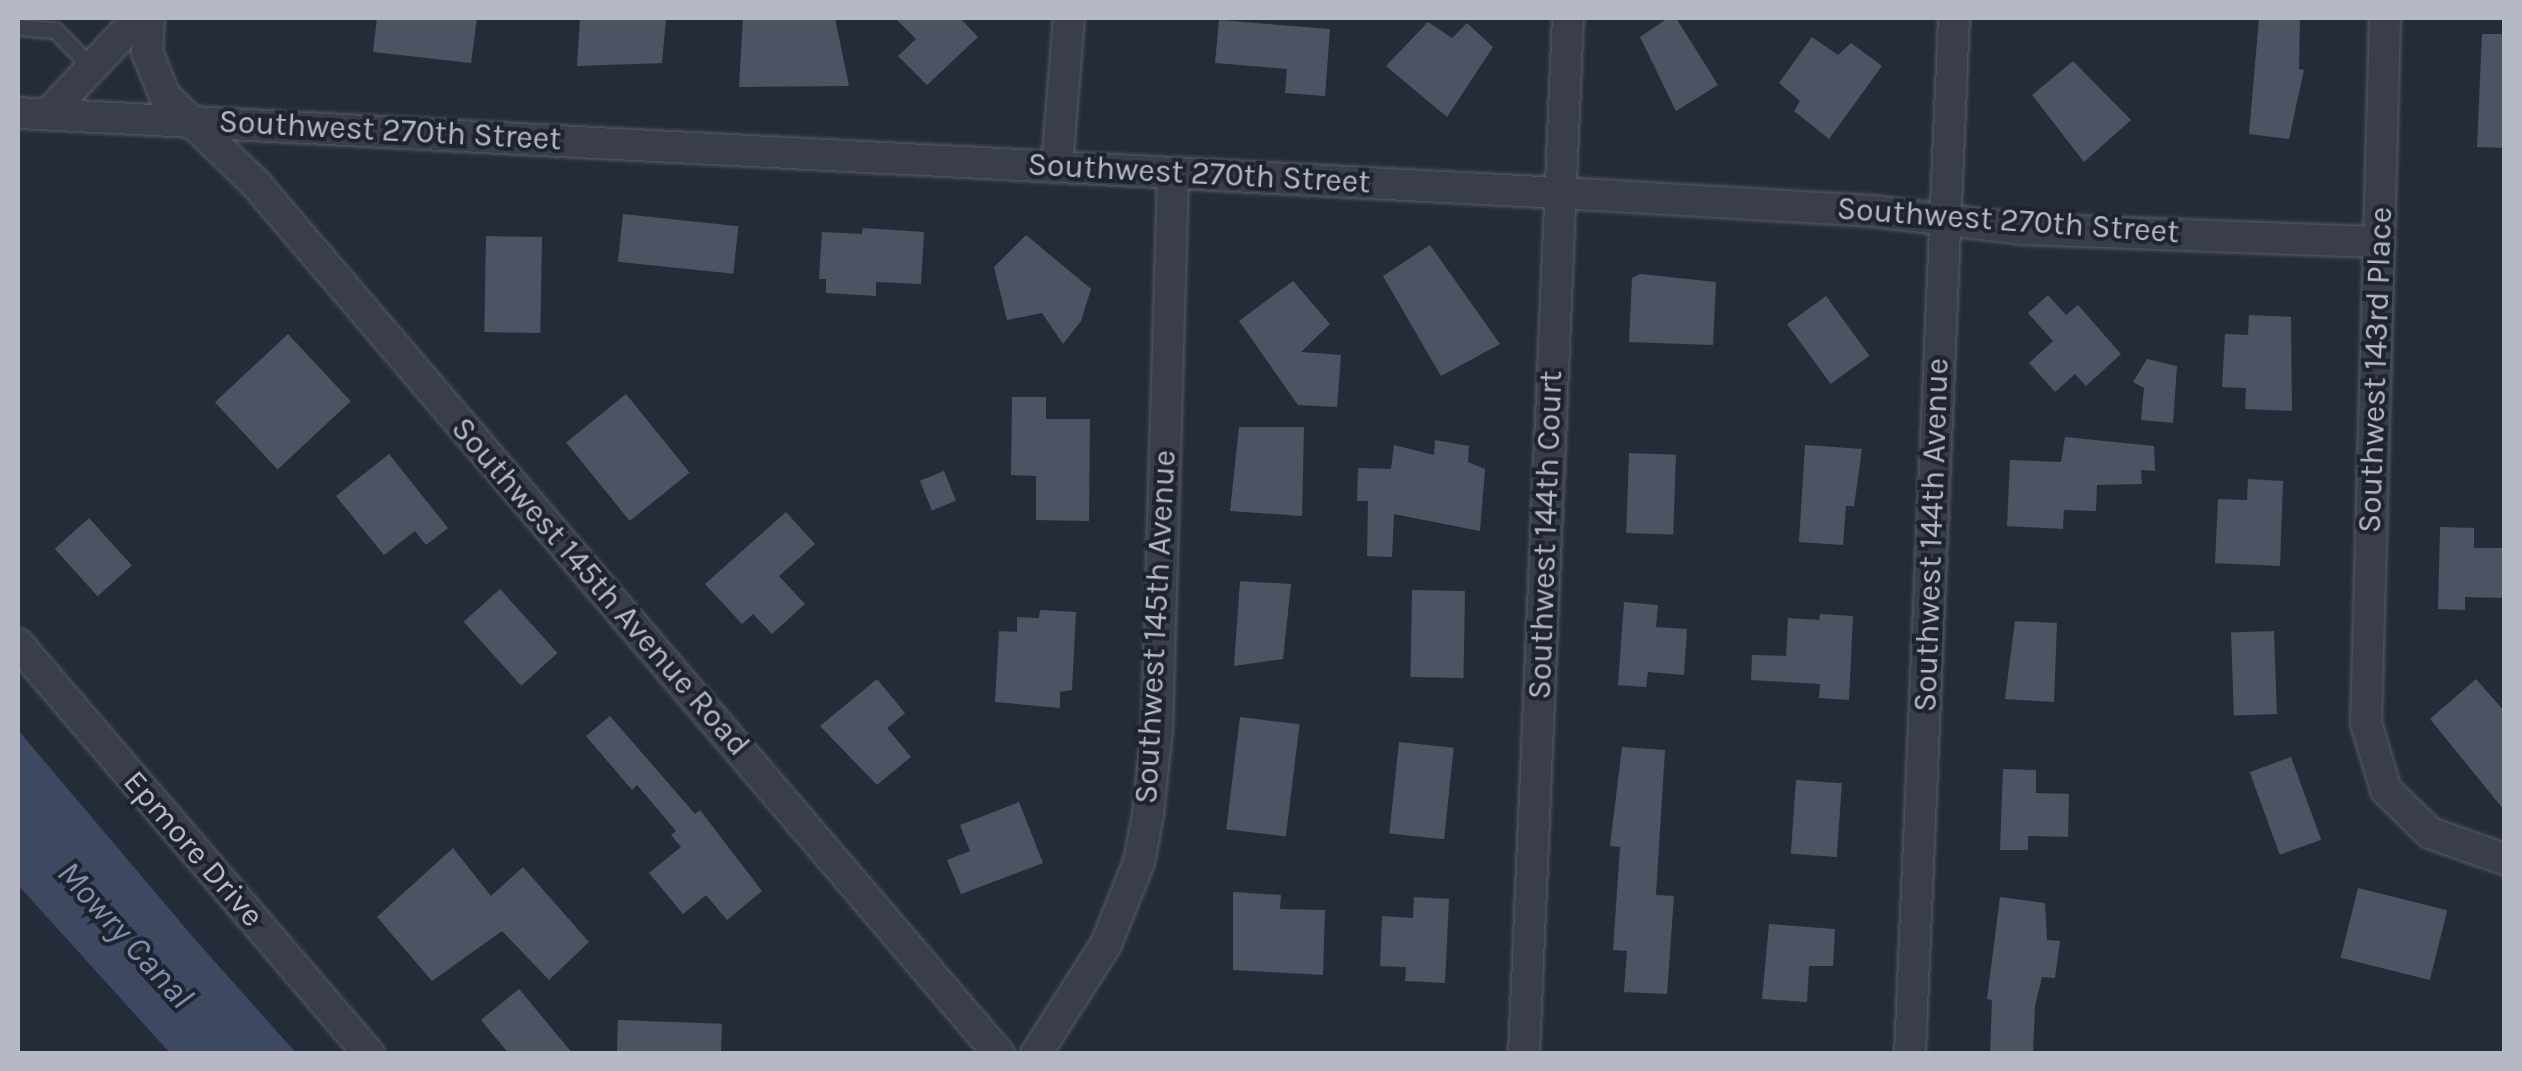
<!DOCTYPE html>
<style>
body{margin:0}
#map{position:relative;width:2522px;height:1071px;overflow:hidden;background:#252c39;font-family:Karla,sans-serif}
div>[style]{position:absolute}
.water>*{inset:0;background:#3c4961}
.building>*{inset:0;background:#4c5363;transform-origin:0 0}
.roads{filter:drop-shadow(0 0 2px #575c67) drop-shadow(0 0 2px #575c67)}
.lane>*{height:15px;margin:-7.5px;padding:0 7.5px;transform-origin:7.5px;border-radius:7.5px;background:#393e4a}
.street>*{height:30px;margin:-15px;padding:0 15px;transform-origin:15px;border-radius:15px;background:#393e4a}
span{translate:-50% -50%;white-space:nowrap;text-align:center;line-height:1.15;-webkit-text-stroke:8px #1e232e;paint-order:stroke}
.street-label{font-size:32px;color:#b4b9c5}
.water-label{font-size:35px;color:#7f8eaa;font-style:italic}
.frame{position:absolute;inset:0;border:20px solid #b4b9c5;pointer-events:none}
</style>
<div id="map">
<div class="water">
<i style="clip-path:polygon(18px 730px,193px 937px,296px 1053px,170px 1053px,18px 885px)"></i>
</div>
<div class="building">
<i style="clip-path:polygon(377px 18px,477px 18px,471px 63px,373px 52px)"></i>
<i style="clip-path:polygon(580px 18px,666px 18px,662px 63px,577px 66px)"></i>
<i style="clip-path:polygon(743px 18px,835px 18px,849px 86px,739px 87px)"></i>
<i style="clip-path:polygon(895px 18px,960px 18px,978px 37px,927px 85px,898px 56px,916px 39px)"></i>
<i style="clip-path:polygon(1668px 18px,1676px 18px,1718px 85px,1676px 111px,1640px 37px)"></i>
<i style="clip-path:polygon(2259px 18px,2300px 18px,2299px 69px,2304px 70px,2289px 139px,2249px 134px)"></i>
<i style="clip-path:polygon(1219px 20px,1330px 29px,1325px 96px,1285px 93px,1287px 69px,1215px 63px)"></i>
<i style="clip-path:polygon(1428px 22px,1452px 38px,1467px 23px,1493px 47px,1447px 117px,1386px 66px)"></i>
<i style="clip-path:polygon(2482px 34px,2504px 34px,2504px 148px,2477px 147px)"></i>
<i style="clip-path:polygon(1812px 37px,1838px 55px,1851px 43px,1882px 66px,1829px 139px,1794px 111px,1800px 101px,1779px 83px)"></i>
<i style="clip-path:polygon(2073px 61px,2131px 120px,2084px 162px,2032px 95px)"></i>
<i style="left:623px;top:214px;width:116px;height:48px;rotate:6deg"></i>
<i style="clip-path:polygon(863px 228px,924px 232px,921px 284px,876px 282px,876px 296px,826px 293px,826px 279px,819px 279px,822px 232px,862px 234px)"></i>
<i style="clip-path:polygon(1026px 235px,1091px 289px,1081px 321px,1063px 344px,1042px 313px,1007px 320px,994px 267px)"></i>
<i style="left:486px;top:236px;width:56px;height:96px;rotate:1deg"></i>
<i style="clip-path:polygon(1430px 245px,1500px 344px,1441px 376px,1383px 276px)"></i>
<i style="clip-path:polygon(1640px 274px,1716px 282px,1713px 345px,1629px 342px,1632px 278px)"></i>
<i style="clip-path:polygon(1293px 281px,1330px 324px,1301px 352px,1341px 355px,1337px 407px,1298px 405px,1239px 321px)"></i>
<i style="clip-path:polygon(2048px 295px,2066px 315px,2078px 305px,2121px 354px,2086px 386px,2075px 374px,2055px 392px,2029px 363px,2053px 341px,2028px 313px)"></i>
<i style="left:1826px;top:296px;width:74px;height:48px;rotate:54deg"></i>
<i style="clip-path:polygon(2249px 315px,2291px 317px,2292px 411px,2245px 409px,2246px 388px,2222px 387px,2225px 334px,2248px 335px)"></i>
<i style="left:288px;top:334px;width:92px;height:100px;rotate:47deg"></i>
<i style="clip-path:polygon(2147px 359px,2177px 366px,2173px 423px,2141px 420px,2144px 388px,2133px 382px)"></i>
<i style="left:626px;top:394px;width:101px;height:77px;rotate:51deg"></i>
<i style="clip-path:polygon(1012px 397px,1046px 397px,1046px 419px,1090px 419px,1089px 521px,1036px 520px,1036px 476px,1011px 475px)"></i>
<i style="clip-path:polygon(1239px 427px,1304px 427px,1302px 516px,1230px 511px)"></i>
<i style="clip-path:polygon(2065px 437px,2154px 446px,2155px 471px,2141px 470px,2142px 484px,2097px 485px,2096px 511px,2064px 510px,2063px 529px,2007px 526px,2010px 460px,2061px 462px)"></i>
<i style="clip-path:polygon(1435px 440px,1469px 446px,1468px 462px,1485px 469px,1480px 531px,1394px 514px,1392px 557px,1367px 556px,1368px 501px,1357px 501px,1358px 468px,1391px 469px,1394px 445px,1434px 455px)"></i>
<i style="clip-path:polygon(1805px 445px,1862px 449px,1854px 506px,1846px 506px,1843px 545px,1799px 542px)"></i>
<i style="left:1629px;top:453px;width:47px;height:80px;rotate:2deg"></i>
<i style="clip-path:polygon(389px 454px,448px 528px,426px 545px,415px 531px,384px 555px,336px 496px)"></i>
<i style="left:944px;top:471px;width:32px;height:26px;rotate:68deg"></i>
<i style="clip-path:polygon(2248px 479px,2283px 481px,2280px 566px,2215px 563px,2218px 499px,2247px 500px)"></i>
<i style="clip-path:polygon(786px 512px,815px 544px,779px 576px,805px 604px,772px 634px,753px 614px,742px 624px,705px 584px)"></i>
<i style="left:89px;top:518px;width:64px;height:46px;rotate:48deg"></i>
<i style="clip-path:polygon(2440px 527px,2474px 528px,2474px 548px,2504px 548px,2503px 598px,2465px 597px,2465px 610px,2438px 609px)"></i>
<i style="clip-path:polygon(1240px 581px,1291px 584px,1283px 659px,1234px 666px)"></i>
<i style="left:500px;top:589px;width:86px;height:49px;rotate:48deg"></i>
<i style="left:1412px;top:590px;width:53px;height:87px;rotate:1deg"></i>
<i style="clip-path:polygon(1624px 602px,1658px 605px,1656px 627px,1687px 629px,1684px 675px,1648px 672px,1646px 687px,1618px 685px)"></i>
<i style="clip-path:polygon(1040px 610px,1076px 612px,1072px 690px,1060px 692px,1060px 708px,995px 702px,999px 631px,1017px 632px,1017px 617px,1039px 618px)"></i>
<i style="clip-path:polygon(1820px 614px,1853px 616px,1849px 700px,1819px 698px,1820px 684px,1751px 680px,1752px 655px,1786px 656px,1788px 618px,1819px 620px)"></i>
<i style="clip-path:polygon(2015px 621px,2057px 623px,2054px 702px,2005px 699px)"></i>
<i style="left:2274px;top:631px;width:83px;height:43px;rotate:88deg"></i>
<i style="clip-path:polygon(877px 679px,905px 713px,887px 728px,911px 757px,877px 785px,820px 726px)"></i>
<i style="clip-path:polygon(2476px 679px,2504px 711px,2504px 810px,2430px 719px)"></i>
<i style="clip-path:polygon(610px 716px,695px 814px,700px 810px,762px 891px,727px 920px,706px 895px,683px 914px,649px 873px,681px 847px,671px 835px,676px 831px,637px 785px,632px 790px,586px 736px)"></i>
<i style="left:1240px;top:717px;width:60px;height:113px;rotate:7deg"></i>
<i style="left:1399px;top:742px;width:55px;height:92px;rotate:6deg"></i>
<i style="clip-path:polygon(1622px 747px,1665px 750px,1656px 895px,1674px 896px,1667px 994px,1624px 992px,1627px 951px,1613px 950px,1620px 847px,1610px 846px)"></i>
<i style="left:2291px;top:757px;width:88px;height:44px;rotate:70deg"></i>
<i style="clip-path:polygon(2003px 769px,2036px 770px,2036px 793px,2069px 794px,2068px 837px,2028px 836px,2028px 850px,2000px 850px)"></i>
<i style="left:1796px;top:780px;width:46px;height:74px;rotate:4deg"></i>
<i style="clip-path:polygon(1019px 802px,1043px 863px,961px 894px,947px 860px,970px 851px,960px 825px)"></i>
<i style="clip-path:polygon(453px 848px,491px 896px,523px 867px,589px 942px,549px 980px,502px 931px,432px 981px,377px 917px)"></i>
<i style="left:2358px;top:888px;width:92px;height:72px;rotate:14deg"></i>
<i style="clip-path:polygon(1233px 892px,1281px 895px,1280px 909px,1325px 910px,1323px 975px,1233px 970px)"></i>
<i style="clip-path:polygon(1414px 897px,1449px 899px,1445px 983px,1405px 981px,1406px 967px,1380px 966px,1382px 916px,1413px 918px)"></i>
<i style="clip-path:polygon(2000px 897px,2045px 903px,2047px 940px,2060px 941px,2055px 978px,2042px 977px,2035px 1006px,2033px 1054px,1990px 1054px,1992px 1000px,1987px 999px)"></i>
<i style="clip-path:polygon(1769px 924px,1835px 929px,1833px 966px,1809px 966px,1807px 1002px,1762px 999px)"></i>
<i style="clip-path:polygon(519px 989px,573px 1054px,509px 1054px,481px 1020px)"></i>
<i style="left:618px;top:1020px;width:104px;height:34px;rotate:2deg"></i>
</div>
<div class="roads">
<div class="lane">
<i style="left:18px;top:27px;width:37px;rotate:5deg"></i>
<i style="left:55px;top:30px;width:52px;rotate:45.8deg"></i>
</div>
<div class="street">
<i style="left:149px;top:18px;width:34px;rotate:93deg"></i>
<i style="left:147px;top:52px;width:48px;rotate:67.8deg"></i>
<i style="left:165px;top:96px;width:127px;rotate:44deg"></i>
<i style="left:256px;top:184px;width:1144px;rotate:49.5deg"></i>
<i style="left:2385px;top:18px;width:705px;rotate:91.54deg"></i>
<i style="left:2366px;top:723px;width:70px;rotate:73.4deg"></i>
<i style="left:2386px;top:790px;width:62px;rotate:44.3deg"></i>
<i style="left:2430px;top:833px;width:78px;rotate:19.4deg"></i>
<i style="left:18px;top:113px;width:1545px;rotate:2.97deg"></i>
<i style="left:1561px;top:193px;width:312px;rotate:3.3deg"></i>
<i style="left:1872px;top:211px;width:151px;rotate:6.8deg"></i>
<i style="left:2022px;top:229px;width:358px;rotate:2.1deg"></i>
<i style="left:48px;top:114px;width:132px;rotate:-46.8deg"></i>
<i style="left:1057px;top:166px;width:148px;rotate:-85.4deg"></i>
<i style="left:18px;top:644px;width:540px;rotate:49.43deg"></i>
<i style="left:1036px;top:1054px;width:130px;rotate:-57.5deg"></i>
<i style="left:1106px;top:944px;width:88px;rotate:-68.1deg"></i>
<i style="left:1139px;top:862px;width:49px;rotate:-79.4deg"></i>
<i style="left:1148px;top:814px;width:84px;rotate:-83.9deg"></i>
<i style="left:1157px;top:730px;width:557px;rotate:-88.35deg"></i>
<i style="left:1524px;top:1054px;width:1037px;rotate:-87.57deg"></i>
<i style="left:1910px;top:1054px;width:1037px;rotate:-87.57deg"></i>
</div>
</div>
<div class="street-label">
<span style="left:390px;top:131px;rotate:3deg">Southwest 270th Street</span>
<span style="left:1199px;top:174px;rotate:3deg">Southwest 270th Street</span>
<span style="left:2008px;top:221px;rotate:4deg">Southwest 270th Street</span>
<span style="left:2376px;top:370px;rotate:-88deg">Southwest 143rd Place</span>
<span style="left:1546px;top:535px;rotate:-88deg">Southwest 144th Court</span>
<span style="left:1932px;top:535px;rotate:-88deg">Southwest 144th Avenue</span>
<span style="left:600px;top:587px;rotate:49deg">Southwest 145th Avenue Road</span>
<span style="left:1156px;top:627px;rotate:-87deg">Southwest 145th Avenue</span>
<span style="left:193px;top:849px;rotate:49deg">Epmore Drive</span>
</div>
<div class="water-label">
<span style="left:125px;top:935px;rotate:48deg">Mowry Canal</span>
</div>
<div class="frame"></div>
</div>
